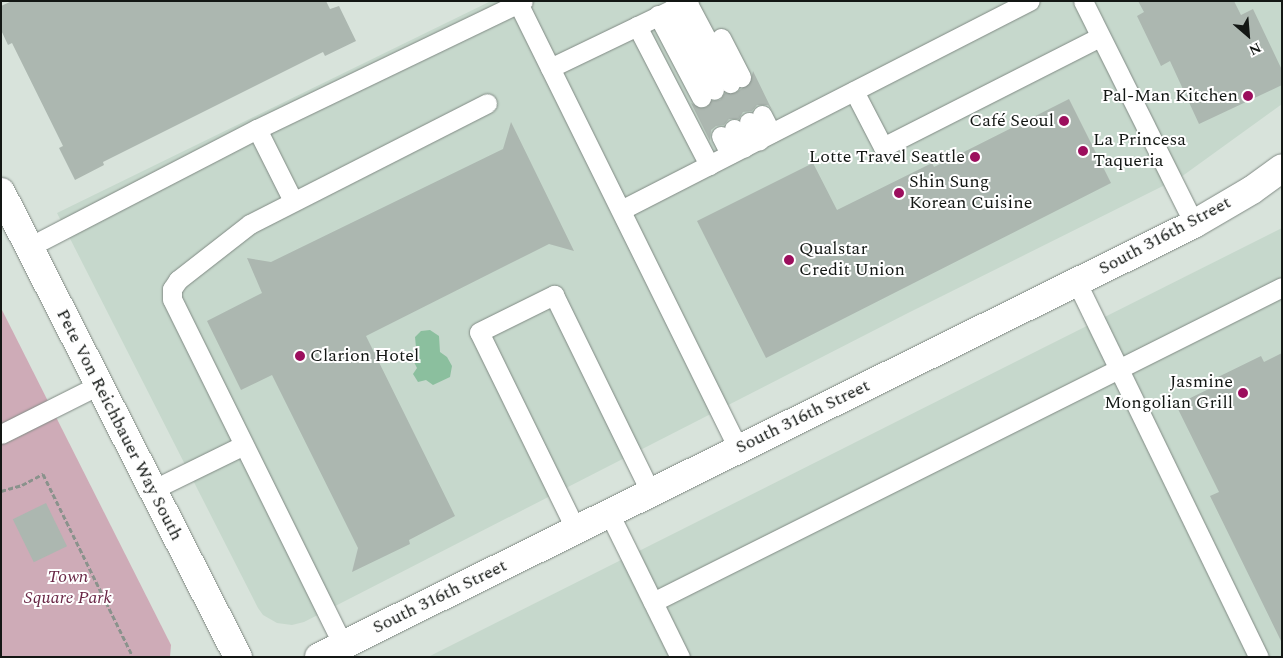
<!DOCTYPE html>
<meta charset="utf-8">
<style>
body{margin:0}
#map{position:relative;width:1283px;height:658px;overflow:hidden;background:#d8e3db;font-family:Spectral,serif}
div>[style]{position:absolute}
.built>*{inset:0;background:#c6d8cc}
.green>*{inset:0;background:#ceabb7}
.water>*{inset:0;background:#8bbf9e}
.building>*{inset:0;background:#acb7b0;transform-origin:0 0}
.path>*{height:3px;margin-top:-1.5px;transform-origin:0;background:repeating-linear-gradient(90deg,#8a928c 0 5px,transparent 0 7.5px)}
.roads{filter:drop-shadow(0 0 1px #808a84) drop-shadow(0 0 1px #808a84)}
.service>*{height:19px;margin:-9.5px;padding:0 9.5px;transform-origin:9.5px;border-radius:9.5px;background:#fff}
.tertiary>*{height:28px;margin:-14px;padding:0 14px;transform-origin:14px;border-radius:14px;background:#fff}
.dots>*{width:14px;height:14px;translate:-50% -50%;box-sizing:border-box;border:2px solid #fff;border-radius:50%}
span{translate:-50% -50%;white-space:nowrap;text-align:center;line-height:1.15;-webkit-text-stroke:4px #fff;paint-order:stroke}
.poi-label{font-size:18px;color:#131714}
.right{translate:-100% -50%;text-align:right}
.left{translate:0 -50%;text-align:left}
.street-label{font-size:18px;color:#131714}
.park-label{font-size:18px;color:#6a2746;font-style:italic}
.frame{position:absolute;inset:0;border:2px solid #131714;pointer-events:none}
.north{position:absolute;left:1223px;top:10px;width:50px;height:50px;-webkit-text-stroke:4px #fff;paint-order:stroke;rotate:153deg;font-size:14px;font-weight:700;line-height:20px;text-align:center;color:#131714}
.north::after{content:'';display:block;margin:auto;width:18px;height:22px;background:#131714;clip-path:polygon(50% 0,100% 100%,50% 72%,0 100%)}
</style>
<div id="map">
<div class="built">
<i style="clip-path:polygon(491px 1px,1282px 1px,1282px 104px,1181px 177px,908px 313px,304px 622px,292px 625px,277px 623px,263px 615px,258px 608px,57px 213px)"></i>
<i style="clip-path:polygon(1282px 228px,1282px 657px,428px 657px)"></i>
</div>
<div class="green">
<i style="clip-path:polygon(1px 308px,171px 645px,170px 657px,1px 657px)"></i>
</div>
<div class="water">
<i style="clip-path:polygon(430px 330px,439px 336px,440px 352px,447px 357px,452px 366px,450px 377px,433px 385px,426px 380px,418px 382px,413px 374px,417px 368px,414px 362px,417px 358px,415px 337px,421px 331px)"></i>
</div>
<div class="building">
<i style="clip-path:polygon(12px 1px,326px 1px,330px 9px,339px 6px,356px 41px,325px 56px,323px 52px,103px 162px,104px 165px,75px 180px,59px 148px,63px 146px,12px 43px,8px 45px,1px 30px,1px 6px)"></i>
<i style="clip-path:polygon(1138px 1px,1234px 1px,1241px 15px,1253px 9px,1282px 70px,1282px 85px,1199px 124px,1170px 61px,1161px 66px,1137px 16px,1144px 12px)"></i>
<i style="clip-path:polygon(753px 71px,772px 110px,768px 105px,757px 105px,752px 111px,743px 112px,739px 119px,729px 119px,724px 125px,716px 126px,711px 130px,710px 141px,691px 103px,701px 108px,707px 107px,711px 101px,720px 100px,725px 93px,735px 93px,750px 83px)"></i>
<i style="clip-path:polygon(1069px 99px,1111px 183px,766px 358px,697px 221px,813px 163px,837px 210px,932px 163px,934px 167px)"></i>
<i style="clip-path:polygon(511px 122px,574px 251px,549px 244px,366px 336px,455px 516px,409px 540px,410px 544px,352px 572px,358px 548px,272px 375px,241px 390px,207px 321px,262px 293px,247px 258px,271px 262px,503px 149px)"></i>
<i style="clip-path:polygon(1282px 353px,1282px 643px,1210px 496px,1219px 492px,1176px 405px,1217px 385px,1214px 379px,1261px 356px,1264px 362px)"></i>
<i style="left:46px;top:503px;width:48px;height:37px;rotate:64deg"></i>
</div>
<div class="path">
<i style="left:1px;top:491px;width:22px;rotate:-16deg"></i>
<i style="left:22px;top:485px;width:24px;rotate:-28deg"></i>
<i style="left:43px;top:474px;width:204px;rotate:63.8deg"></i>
</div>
<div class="roads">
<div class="service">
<i style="left:1083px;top:1px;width:249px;rotate:63.5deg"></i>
<i style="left:687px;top:2px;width:92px;rotate:62deg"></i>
<i style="left:518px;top:3px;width:497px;rotate:63.7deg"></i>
<i style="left:672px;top:9px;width:91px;rotate:62.6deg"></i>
<i style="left:658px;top:15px;width:93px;rotate:62.3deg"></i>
<i style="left:637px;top:26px;width:157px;rotate:62.6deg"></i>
<i style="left:721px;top:38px;width:44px;rotate:62.9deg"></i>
<i style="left:550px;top:68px;width:154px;rotate:-25.7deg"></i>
<i style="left:854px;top:91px;width:63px;rotate:62.6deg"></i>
<i style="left:883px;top:147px;width:243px;rotate:-26.9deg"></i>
<i style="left:762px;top:115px;width:20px;rotate:63deg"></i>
<i style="left:749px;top:122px;width:21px;rotate:61deg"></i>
<i style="left:257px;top:129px;width:80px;rotate:63.4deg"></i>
<i style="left:734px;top:129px;width:21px;rotate:61deg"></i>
<i style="left:721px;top:136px;width:20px;rotate:63deg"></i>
<i style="left:621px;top:210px;width:459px;rotate:-27.1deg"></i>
<i style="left:29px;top:247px;width:257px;rotate:-27.4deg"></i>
<i style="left:257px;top:129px;width:295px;rotate:-25.7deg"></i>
<i style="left:1077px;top:283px;width:416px;rotate:64.1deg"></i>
<i style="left:1px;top:434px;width:110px;rotate:-26.6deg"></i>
<i style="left:152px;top:490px;width:102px;rotate:-26.1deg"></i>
<i style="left:609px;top:513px;width:161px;rotate:63.8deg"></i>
<i style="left:576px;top:530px;width:220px;rotate:-116.1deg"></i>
<i style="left:479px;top:332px;width:84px;rotate:-26.3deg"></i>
<i style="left:554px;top:295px;width:220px;rotate:63.9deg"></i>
<i style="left:653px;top:602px;width:703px;rotate:-26.6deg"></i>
<i style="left:343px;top:645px;width:386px;rotate:-116.3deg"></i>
<i style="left:172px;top:299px;width:10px;rotate:-90deg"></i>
<i style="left:172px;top:289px;width:11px;rotate:-56deg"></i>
<i style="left:178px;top:280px;width:91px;rotate:-37.9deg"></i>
<i style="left:250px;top:224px;width:266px;rotate:-27deg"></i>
</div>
<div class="tertiary">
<i style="left:1px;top:192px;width:522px;rotate:62.99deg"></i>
<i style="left:319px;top:657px;width:976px;rotate:-26.33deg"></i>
<i style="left:1194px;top:224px;width:67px;rotate:-30.4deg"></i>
<i style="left:1252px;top:190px;width:37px;rotate:-36deg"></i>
</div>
</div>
<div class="dots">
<i style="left:1248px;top:96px;background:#9c0e5d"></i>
<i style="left:1064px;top:121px;background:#9c0e5d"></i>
<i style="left:1083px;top:151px;background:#9c0e5d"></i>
<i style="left:975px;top:157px;background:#9c0e5d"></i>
<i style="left:899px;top:193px;background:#9c0e5d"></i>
<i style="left:789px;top:260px;background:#9c0e5d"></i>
<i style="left:300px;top:356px;background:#9c0e5d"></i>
<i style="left:1243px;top:393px;background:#9c0e5d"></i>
</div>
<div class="poi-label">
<span class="right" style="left:1238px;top:96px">Pal-Man Kitchen</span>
<span class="right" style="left:1054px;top:121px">Café Seoul</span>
<span class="left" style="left:1093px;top:151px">La Princesa<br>Taqueria</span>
<span class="right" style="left:965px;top:157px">Lotte Travel Seattle</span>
<span class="left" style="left:909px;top:193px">Shin Sung<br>Korean Cuisine</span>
<span class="left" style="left:799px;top:260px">Qualstar<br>Credit Union</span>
<span class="left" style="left:310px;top:356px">Clarion Hotel</span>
<span class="right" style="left:1233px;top:393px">Jasmine<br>Mongolian Grill</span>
</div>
<div class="street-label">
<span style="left:1165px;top:236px;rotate:-28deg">South 316th Street</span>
<span style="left:803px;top:417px;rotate:-26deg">South 316th Street</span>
<span style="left:119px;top:425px;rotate:63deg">Pete Von Reichbauer Way South</span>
<span style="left:440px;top:597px;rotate:-26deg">South 316th Street</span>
</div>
<div class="park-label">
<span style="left:68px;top:588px">Town<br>Square Park</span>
</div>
<div class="frame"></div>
<div class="north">N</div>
</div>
